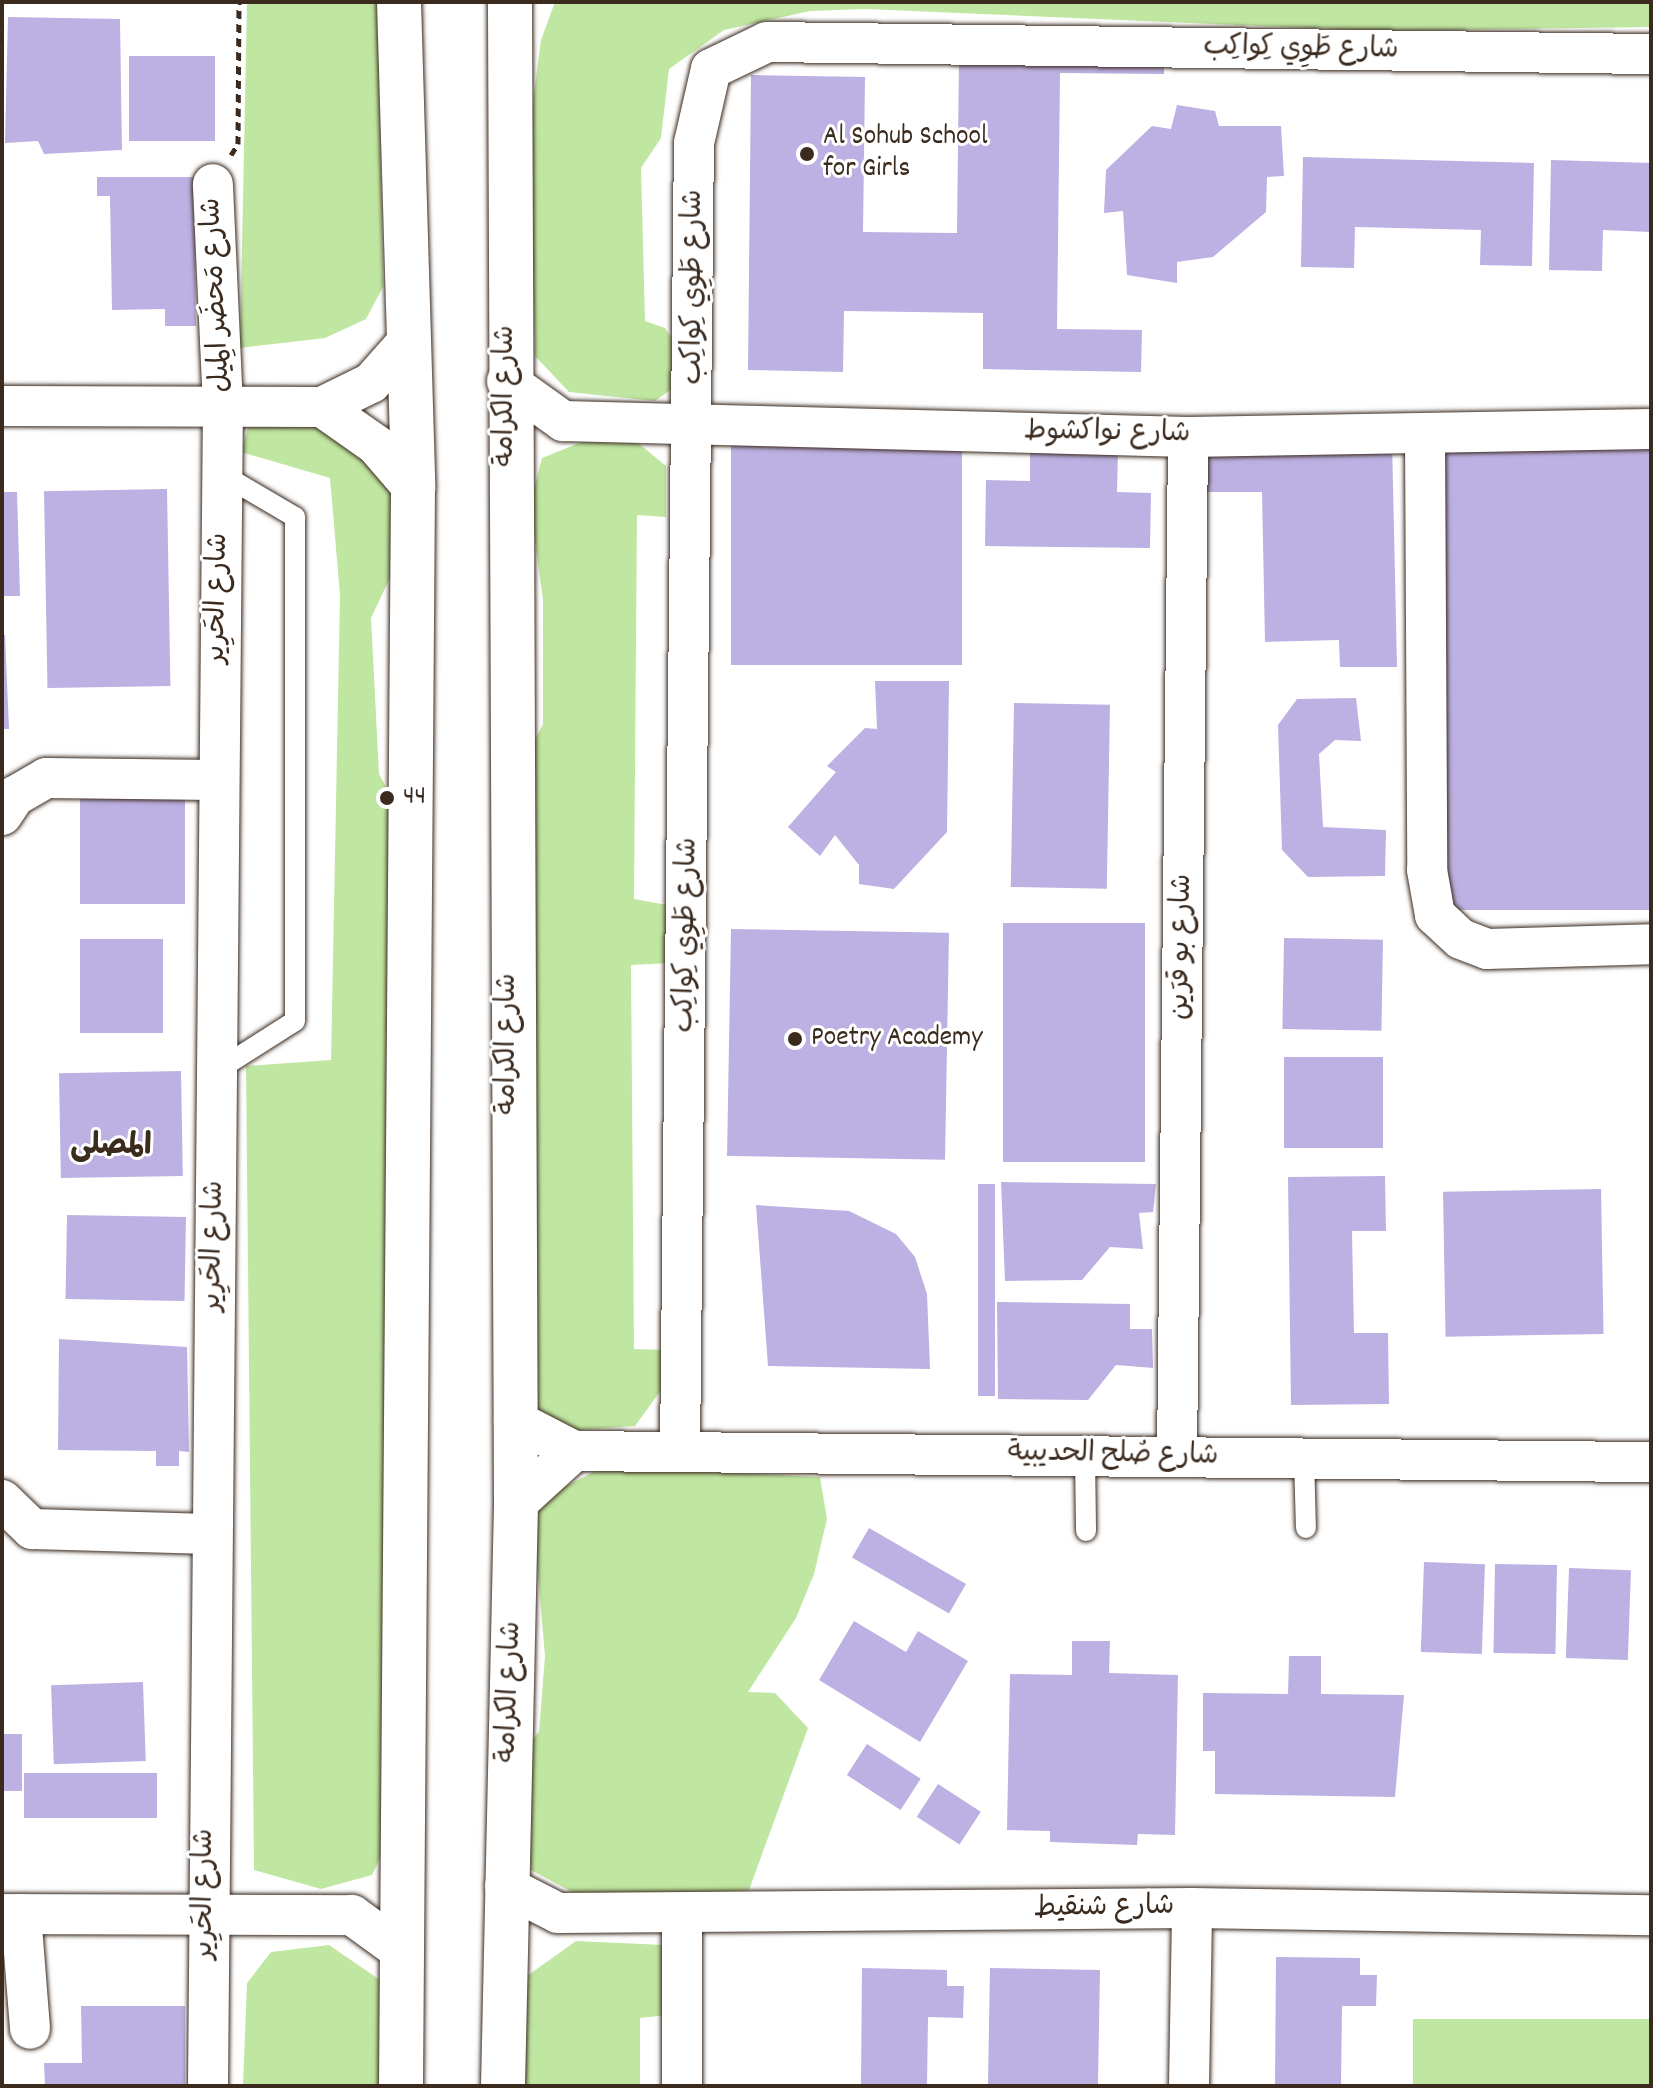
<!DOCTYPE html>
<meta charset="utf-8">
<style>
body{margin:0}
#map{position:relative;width:1653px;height:2088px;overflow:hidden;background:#fff;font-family:Dekko,"Playpen Sans Arabic",sans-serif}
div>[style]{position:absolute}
.green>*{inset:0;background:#c0e7a1;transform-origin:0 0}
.building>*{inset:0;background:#bcb1e2;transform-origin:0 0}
.path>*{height:5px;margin-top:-2.5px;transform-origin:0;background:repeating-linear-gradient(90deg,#3b2a1e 0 8px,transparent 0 14px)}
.roads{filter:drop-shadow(0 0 2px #3b2a1e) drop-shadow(0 0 2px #3b2a1e)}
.service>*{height:20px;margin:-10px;padding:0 10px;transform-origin:10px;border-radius:10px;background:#fff}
.minor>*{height:40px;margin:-20px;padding:0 20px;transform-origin:20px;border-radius:20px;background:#fff}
.secondary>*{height:44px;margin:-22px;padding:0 22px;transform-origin:22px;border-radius:22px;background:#fff}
.dots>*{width:22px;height:22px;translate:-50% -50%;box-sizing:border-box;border:4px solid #fff;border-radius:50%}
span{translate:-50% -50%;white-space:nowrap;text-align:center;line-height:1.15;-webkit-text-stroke:6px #fff;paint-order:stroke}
.street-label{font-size:28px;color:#3b2a1e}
.poi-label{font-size:28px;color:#3b2a1e}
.left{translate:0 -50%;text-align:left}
.neighbourhood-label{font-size:30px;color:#3b2a1e;font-weight:700}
.frame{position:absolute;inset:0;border:4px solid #3b2a1e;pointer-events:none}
</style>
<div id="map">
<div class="green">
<i style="clip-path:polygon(247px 2px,378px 2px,383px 287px,366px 319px,325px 338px,240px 348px)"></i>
<i style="clip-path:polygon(555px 2px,1651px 2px,1651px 27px,1379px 31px,865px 9px,810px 11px,724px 30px,669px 69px,661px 138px,641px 168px,645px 321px,665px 328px,677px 346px,673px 388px,655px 401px,569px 392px,535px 356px,530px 126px,541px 40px)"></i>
<i style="clip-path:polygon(339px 400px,368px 412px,390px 443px,396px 565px,371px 618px,379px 774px,406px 824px,388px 1841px,372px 1875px,321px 1889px,254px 1870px,246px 1066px,331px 1060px,340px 595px,330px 478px,241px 452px,248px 428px,274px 402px)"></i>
<i style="clip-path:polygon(582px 442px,638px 443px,666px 466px,666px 517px,637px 515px,634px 899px,667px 905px,669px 963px,631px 965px,634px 1349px,668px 1350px,664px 1386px,635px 1426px,565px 1431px,522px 1411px,524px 762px,543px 724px,543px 600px,530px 504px,542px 458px)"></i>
<i style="clip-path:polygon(603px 1467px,820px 1477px,827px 1519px,814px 1574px,796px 1618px,748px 1692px,775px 1693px,808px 1728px,749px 1890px,645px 1897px,572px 1892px,531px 1870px,521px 1752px,539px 1732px,545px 1656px,532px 1504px)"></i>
<i style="clip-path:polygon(576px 1941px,664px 1945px,667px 2015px,640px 2018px,640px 2086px,525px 2086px,527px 1976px)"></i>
<i style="clip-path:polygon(329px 1945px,383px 1982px,383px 2086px,243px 2086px,247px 1983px,271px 1952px)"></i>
<i style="left:1651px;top:2019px;width:67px;height:238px;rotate:90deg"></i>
</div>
<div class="building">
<i style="clip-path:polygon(8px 17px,120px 19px,122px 150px,44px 154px,38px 141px,5px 143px)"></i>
<i style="left:129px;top:56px;width:86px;height:85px"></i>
<i style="clip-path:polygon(959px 56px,1164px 59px,1164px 74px,1060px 73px,1057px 329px,1142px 330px,1141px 372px,983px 369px,983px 313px,844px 311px,843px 372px,748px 370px,751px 75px,865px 77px,863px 232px,957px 233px)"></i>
<i style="clip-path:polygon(1177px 105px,1215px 111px,1219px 126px,1281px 126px,1284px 176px,1267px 177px,1266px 212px,1213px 257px,1177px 262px,1177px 283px,1127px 275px,1123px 211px,1104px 213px,1106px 170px,1152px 126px,1171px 129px)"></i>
<i style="clip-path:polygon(1303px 157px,1534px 163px,1532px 266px,1480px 265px,1481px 230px,1355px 227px,1354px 268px,1301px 267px)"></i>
<i style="clip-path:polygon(1551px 160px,1651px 163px,1651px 232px,1603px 230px,1602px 271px,1549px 270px)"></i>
<i style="clip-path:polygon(97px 177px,194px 177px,196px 326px,165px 326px,165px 309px,112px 310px,110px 196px,97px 196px)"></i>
<i style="clip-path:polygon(1392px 439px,1397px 667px,1340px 667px,1339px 640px,1265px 642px,1262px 492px,1206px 492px,1204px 442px)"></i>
<i style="left:731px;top:442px;width:231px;height:223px"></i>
<i style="left:1651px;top:442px;width:468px;height:221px;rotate:90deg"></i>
<i style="clip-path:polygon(1030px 450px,1118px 451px,1117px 492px,1151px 493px,1150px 548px,985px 546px,986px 480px,1030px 481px)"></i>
<i style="left:167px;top:489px;width:197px;height:123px;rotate:89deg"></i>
<i style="clip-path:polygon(2px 492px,17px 492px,20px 596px,2px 596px)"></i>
<i style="clip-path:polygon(2px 635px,5px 635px,9px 729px,2px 729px)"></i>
<i style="clip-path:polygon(875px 681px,949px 681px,947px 832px,894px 889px,859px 884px,859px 865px,835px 835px,820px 856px,788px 827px,836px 772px,827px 766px,865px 728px,877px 729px)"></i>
<i style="clip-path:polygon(1356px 698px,1361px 741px,1335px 740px,1319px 754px,1323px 827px,1386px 830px,1385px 876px,1308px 877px,1282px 850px,1278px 725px,1297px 699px)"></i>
<i style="left:1014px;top:703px;width:96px;height:184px;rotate:1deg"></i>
<i style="left:80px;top:798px;width:105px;height:106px"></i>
<i style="left:1003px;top:923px;width:142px;height:239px"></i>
<i style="left:731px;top:929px;width:218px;height:227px;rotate:1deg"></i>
<i style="left:1284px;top:938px;width:99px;height:91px;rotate:1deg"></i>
<i style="left:80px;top:939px;width:83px;height:94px"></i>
<i style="left:1284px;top:1057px;width:99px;height:91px"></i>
<i style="left:181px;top:1071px;width:105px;height:122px;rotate:89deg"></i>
<i style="clip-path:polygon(1385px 1176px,1386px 1231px,1352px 1231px,1354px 1333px,1388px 1333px,1389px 1404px,1291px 1405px,1288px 1177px)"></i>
<i style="clip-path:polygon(1001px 1182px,1156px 1184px,1153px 1212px,1139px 1213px,1143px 1249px,1110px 1247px,1082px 1280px,1005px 1281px)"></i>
<i style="left:978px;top:1184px;width:17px;height:212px"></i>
<i style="left:1601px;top:1189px;width:145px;height:158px;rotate:89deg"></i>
<i style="clip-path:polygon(756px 1205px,849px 1211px,896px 1234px,915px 1257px,927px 1294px,930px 1369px,768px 1366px)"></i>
<i style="left:67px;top:1215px;width:119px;height:84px;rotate:1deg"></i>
<i style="clip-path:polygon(997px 1302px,1130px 1304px,1130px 1329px,1152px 1329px,1153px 1368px,1116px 1365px,1088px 1400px,998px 1399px)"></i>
<i style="clip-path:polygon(59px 1339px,187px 1347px,189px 1452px,179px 1451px,179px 1466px,156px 1466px,156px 1451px,58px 1450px)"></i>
<i style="left:869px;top:1528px;width:112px;height:34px;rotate:30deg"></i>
<i style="left:1424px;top:1562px;width:61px;height:90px;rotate:2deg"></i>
<i style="left:1495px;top:1564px;width:62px;height:89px;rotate:1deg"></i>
<i style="left:1569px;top:1568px;width:62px;height:90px;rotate:2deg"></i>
<i style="clip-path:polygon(854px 1621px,906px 1652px,918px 1631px,968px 1661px,920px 1742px,819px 1680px)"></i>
<i style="clip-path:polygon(1072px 1641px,1110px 1641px,1109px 1673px,1178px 1675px,1175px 1835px,1138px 1834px,1137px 1845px,1050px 1842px,1050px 1831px,1007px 1830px,1010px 1674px,1072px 1675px)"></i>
<i style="clip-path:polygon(1289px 1656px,1321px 1656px,1321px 1694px,1404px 1695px,1395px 1797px,1215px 1794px,1215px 1751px,1203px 1751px,1203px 1693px,1288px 1694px)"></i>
<i style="left:143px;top:1682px;width:79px;height:92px;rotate:88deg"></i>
<i style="left:2px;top:1734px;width:20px;height:57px"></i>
<i style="left:867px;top:1744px;width:64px;height:37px;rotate:33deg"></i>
<i style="left:24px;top:1773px;width:133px;height:45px"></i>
<i style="left:938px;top:1784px;width:51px;height:39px;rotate:33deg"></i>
<i style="clip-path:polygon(1276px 1957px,1360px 1958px,1360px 1975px,1377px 1975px,1376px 2006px,1342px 2006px,1341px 2086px,1275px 2086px)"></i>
<i style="clip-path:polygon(862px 1968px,947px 1970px,947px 1986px,964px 1986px,963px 2018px,928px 2017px,927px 2086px,861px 2086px)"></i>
<i style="left:990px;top:1968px;width:110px;height:118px;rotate:1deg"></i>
<i style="clip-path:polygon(81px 2006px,185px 2006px,185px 2086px,45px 2086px,44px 2063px,82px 2063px)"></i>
</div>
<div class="path">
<i style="left:231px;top:155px;width:13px;rotate:-58deg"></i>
<i style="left:238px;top:144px;width:142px;rotate:-89.6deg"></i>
</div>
<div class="roads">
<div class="service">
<i style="left:218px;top:1070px;width:91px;rotate:-32.5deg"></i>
<i style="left:295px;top:1021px;width:504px;rotate:-90deg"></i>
<i style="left:295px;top:517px;width:87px;rotate:-149.6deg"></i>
<i style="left:1085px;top:1456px;width:75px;rotate:89.2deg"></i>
<i style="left:1304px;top:1458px;width:70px;rotate:88.4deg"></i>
</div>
<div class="minor">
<i style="left:507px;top:381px;width:69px;rotate:35.5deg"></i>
<i style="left:563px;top:421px;width:625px;rotate:1.47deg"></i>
<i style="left:1188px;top:437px;width:463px;rotate:-1deg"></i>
<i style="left:2px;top:406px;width:320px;rotate:0.2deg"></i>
<i style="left:322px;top:407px;width:55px;rotate:-26.1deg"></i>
<i style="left:371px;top:383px;width:60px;rotate:-48.4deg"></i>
<i style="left:322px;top:407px;width:66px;rotate:35.1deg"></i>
<i style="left:376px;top:445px;width:57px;rotate:49.3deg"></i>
<i style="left:1425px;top:433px;width:437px;rotate:89.7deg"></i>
<i style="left:1427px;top:870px;width:46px;rotate:79.9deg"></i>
<i style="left:1435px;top:915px;width:35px;rotate:43deg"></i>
<i style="left:1461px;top:939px;width:28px;rotate:21deg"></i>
<i style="left:1487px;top:949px;width:164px;rotate:-1.7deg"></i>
<i style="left:2px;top:815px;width:23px;rotate:-56deg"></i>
<i style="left:15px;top:796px;width:36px;rotate:-30deg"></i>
<i style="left:46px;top:778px;width:170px;rotate:0.7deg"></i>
<i style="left:514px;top:1420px;width:68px;rotate:27.3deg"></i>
<i style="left:574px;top:1451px;width:1077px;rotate:0.59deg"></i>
<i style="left:680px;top:1452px;width:1309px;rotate:-89.39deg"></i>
<i style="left:694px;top:143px;width:76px;rotate:-77.1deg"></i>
<i style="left:711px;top:69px;width:62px;rotate:-25.7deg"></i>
<i style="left:767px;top:42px;width:884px;rotate:0.78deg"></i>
<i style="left:1177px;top:1457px;width:1020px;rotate:-89.38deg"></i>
<i style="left:2px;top:1500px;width:42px;rotate:44deg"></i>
<i style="left:32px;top:1529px;width:178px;rotate:1.6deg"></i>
<i style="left:516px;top:1504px;width:79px;rotate:-42.4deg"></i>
<i style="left:505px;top:1886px;width:59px;rotate:27deg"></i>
<i style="left:558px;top:1913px;width:634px;rotate:-0.45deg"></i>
<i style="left:1192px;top:1908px;width:459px;rotate:0.9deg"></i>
<i style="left:2px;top:1914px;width:350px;rotate:0.2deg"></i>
<i style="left:352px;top:1915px;width:59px;rotate:36.1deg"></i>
<i style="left:21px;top:1914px;width:115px;rotate:85.5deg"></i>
<i style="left:208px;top:2086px;width:1679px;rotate:-89.49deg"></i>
<i style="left:223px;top:407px;width:223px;rotate:-92.6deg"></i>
<i style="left:682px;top:2086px;width:172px;rotate:-90deg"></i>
<i style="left:1189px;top:2086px;width:178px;rotate:-89deg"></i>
</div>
<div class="secondary">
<i style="left:399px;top:2px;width:486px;rotate:88.3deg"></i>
<i style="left:413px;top:488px;width:1598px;rotate:90.43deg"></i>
<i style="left:503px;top:2086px;width:582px;rotate:-88.72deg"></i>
<i style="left:516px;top:1504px;width:1502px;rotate:-90.23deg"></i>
</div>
</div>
<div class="dots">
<i style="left:807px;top:154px;background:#3b2a1e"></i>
<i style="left:387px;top:798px;background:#3b2a1e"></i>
<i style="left:795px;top:1039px;background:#3b2a1e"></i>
</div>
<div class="street-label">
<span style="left:1301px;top:50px;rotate:1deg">شارع طَوِي كِواكِب</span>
<span style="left:695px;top:287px;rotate:-90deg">شارع طَوِي كِواكِب</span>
<span style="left:218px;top:295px;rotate:-93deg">شارع مَحضَر المِيل</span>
<span style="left:507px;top:396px;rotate:-90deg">شارع الكرامة</span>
<span style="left:1107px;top:434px;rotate:1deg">شارع نواكشوط</span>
<span style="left:219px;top:598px;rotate:-89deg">شارع الحَرِير</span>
<span style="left:688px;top:935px;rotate:-89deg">شارع طَوِي كِواكِب</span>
<span style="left:1183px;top:947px;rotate:-89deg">شارع بو قرَين</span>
<span style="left:509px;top:1044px;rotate:-90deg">شارع الكرامة</span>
<span style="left:215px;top:1246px;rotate:-89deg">شارع الحَرِير</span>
<span style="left:1113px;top:1456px;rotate:1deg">شارع صُلح الحديبية</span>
<span style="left:511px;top:1692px;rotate:-88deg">شارع الكرامة</span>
<span style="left:206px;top:1894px;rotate:-90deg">شارع الحَرِير</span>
<span style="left:1104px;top:1909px;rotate:-1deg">شارع شنقيط</span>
</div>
<div class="poi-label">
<span class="left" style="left:823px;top:154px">Al Sohub School<br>for Girls</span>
<span class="left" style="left:403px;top:798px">44</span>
<span class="left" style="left:811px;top:1039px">Poetry Academy</span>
</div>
<div class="neighbourhood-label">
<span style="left:111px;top:1148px">المصلى</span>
</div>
<div class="frame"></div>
</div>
